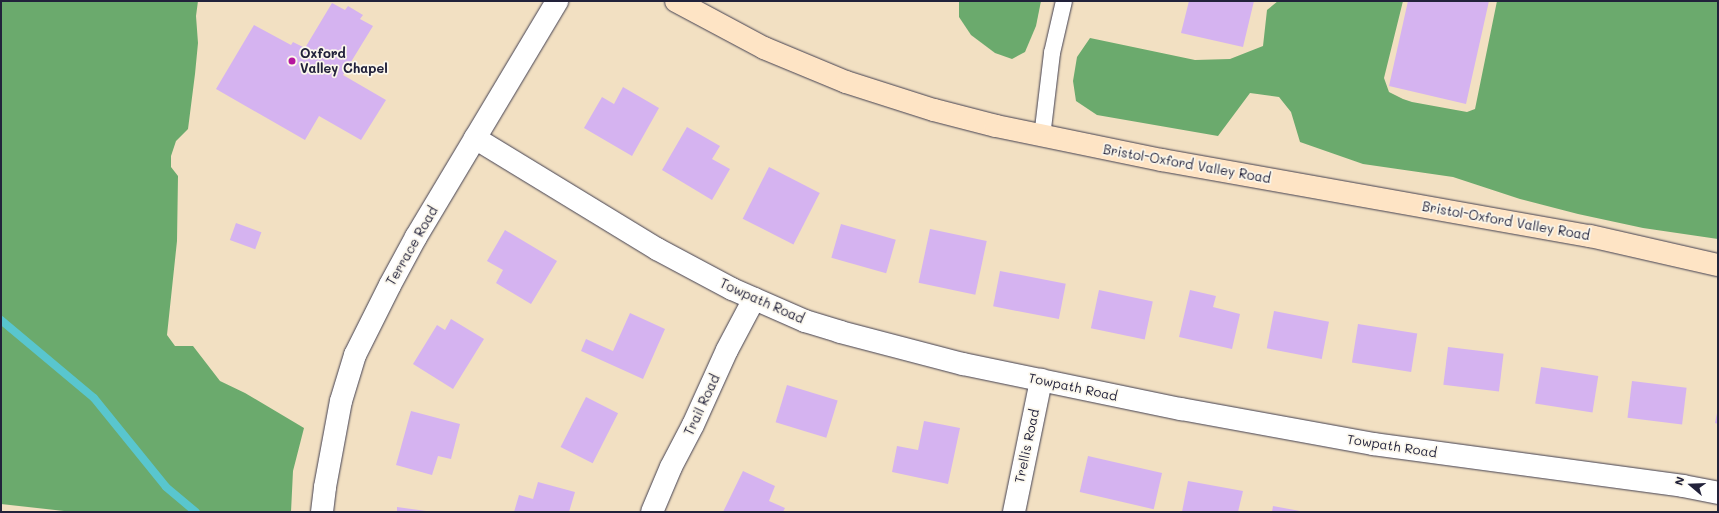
<!DOCTYPE html>
<style>
body{margin:0}
#map{position:relative;width:1719px;height:513px;overflow:hidden;background:#f2e0c2;font-family:Mali,sans-serif}
div>[style]{position:absolute}
.forest>*{inset:0;background:#6baa6d}
.stream>*{height:8px;margin:-4px;padding:0 4px;transform-origin:4px;border-radius:4px;background:#59c6ce}
.building>*{inset:0;background:#d5b3f0;transform-origin:0 0}
.roads{filter:drop-shadow(0 0 1px #413e4f) drop-shadow(0 0 1px #413e4f)}
.service>*{height:16px;margin:-8px;padding:0 8px;transform-origin:8px;border-radius:8px;background:#fff}
.minor>*{height:22px;margin:-11px;padding:0 11px;transform-origin:11px;border-radius:11px;background:#fff}
.secondary>*{height:22px;margin:-11px;padding:0 11px;transform-origin:11px;border-radius:11px;background:#fee4c5}
.dots>*{width:11px;height:11px;translate:-50% -50%;box-sizing:border-box;border:2px solid #fbf7ec;border-radius:50%}
span{translate:-50% -50%;white-space:nowrap;text-align:center;line-height:1.15;-webkit-text-stroke:3.5px #fbf7ec;paint-order:stroke}
.poi-label{font-size:13px;color:#22223b;font-weight:700}
.left{translate:0 -50%;text-align:left}
.street-label{font-size:13px;color:#22223b}
.frame{position:absolute;inset:0;border:2px solid #22223b;pointer-events:none}
.north{position:absolute;left:1671px;top:465px;width:40px;height:40px;-webkit-text-stroke:3px #fbf7ec;paint-order:stroke;rotate:289deg;font-size:11px;font-weight:700;line-height:16px;text-align:center;color:#22223b}
.north::after{content:'';display:block;margin:auto;width:14px;height:18px;background:#22223b;clip-path:polygon(50% 0,100% 100%,50% 72%,0 100%)}
</style>
<div id="map">
<div class="forest">
<i style="clip-path:polygon(1px 1px,198px 1px,196px 16px,198px 43px,195px 74px,188px 129px,176px 141px,171px 156px,171px 167px,178px 176px,177px 241px,167px 335px,175px 346px,193px 346px,220px 381px,245px 393px,304px 428px,293px 471px,291px 512px,73px 512px,1px 504px)"></i>
<i style="clip-path:polygon(959px 1px,1041px 1px,1036px 26px,1025px 52px,1012px 59px,995px 53px,971px 35px,959px 17px)"></i>
<i style="clip-path:polygon(1278px 1px,1403px 1px,1384px 78px,1389px 92px,1403px 99px,1412px 102px,1467px 112px,1475px 109px,1497px 1px,1718px 1px,1718px 239px,1643px 228px,1578px 214px,1520px 199px,1453px 177px,1363px 164px,1300px 142px,1291px 112px,1279px 97px,1250px 93px,1218px 136px,1097px 115px,1076px 101px,1073px 81px,1077px 57px,1090px 38px,1195px 60px,1230px 59px,1263px 46px,1267px 10px)"></i>
</div>
<div class="stream">
<i style="left:1px;top:320px;width:121px;rotate:40deg"></i>
<i style="left:94px;top:398px;width:114px;rotate:51deg"></i>
<i style="left:166px;top:487px;width:39px;rotate:40deg"></i>
</div>
<div class="building">
<i style="clip-path:polygon(1189px 1px,1254px 1px,1243px 47px,1181px 33px)"></i>
<i style="clip-path:polygon(1408px 1px,1489px 1px,1466px 104px,1389px 86px)"></i>
<i style="clip-path:polygon(332px 3px,345px 10px,348px 6px,363px 15px,360px 19px,373px 26px,343px 75px,386px 100px,361px 140px,319px 116px,305px 140px,216px 89px,254px 25px,291px 45px,293px 42px,305px 48px)"></i>
<i style="clip-path:polygon(623px 87px,659px 108px,632px 156px,584px 128px,602px 97px,614px 104px)"></i>
<i style="clip-path:polygon(687px 127px,720px 146px,712px 159px,730px 169px,712px 200px,662px 170px)"></i>
<i style="left:769px;top:167px;width:57px;height:58px;rotate:27deg"></i>
<i style="left:236px;top:223px;width:27px;height:18px;rotate:20deg"></i>
<i style="left:841px;top:224px;width:57px;height:35px;rotate:16deg"></i>
<i style="left:930px;top:229px;width:58px;height:55px;rotate:12deg"></i>
<i style="clip-path:polygon(505px 230px,557px 261px,531px 304px,496px 283px,503px 270px,487px 261px)"></i>
<i style="left:1000px;top:271px;width:67px;height:36px;rotate:11deg"></i>
<i style="left:1099px;top:290px;width:55px;height:39px;rotate:12deg"></i>
<i style="clip-path:polygon(1190px 290px,1216px 296px,1213px 307px,1240px 314px,1232px 349px,1179px 337px)"></i>
<i style="left:1274px;top:311px;width:56px;height:38px;rotate:11deg"></i>
<i style="clip-path:polygon(630px 313px,665px 329px,643px 379px,581px 351px,586px 339px,613px 351px)"></i>
<i style="clip-path:polygon(451px 319px,484px 339px,453px 389px,413px 364px,437px 325px,445px 330px)"></i>
<i style="left:1358px;top:324px;width:60px;height:39px;rotate:9deg"></i>
<i style="left:1448px;top:347px;width:56px;height:38px;rotate:7deg"></i>
<i style="left:1541px;top:367px;width:58px;height:37px;rotate:9deg"></i>
<i style="left:1632px;top:381px;width:55px;height:37px;rotate:7deg"></i>
<i style="left:787px;top:385px;width:53px;height:39px;rotate:17deg"></i>
<i style="left:586px;top:397px;width:36px;height:56px;rotate:27deg"></i>
<i style="clip-path:polygon(411px 411px,460px 424px,451px 459px,438px 456px,432px 475px,396px 465px)"></i>
<i style="clip-path:polygon(1717px 413px,1718px 414px,1718px 424px,1715px 423px)"></i>
<i style="clip-path:polygon(924px 421px,960px 428px,948px 484px,892px 472px,897px 446px,918px 450px)"></i>
<i style="left:1088px;top:456px;width:76px;height:37px;rotate:13deg"></i>
<i style="clip-path:polygon(743px 471px,775px 486px,769px 501px,785px 508px,783px 512px,723px 512px)"></i>
<i style="clip-path:polygon(1188px 481px,1243px 491px,1238px 512px,1182px 512px)"></i>
<i style="clip-path:polygon(538px 482px,575px 492px,569px 512px,514px 512px,519px 495px,533px 499px)"></i>
<i style="clip-path:polygon(1273px 506px,1300px 511px,1300px 512px,1272px 512px)"></i>
<i style="clip-path:polygon(397px 507px,426px 511px,426px 512px,397px 512px)"></i>
</div>
<div class="roads">
<div class="service">
<i style="left:1042px;top:137px;width:85px;rotate:-83.2deg"></i>
<i style="left:1052px;top:53px;width:53px;rotate:-77deg"></i>
</div>
<div class="minor">
<i style="left:475px;top:138px;width:213px;rotate:31.4deg"></i>
<i style="left:657px;top:249px;width:85px;rotate:28.1deg"></i>
<i style="left:732px;top:289px;width:80px;rotate:23.7deg"></i>
<i style="left:805px;top:321px;width:37px;rotate:17deg"></i>
<i style="left:840px;top:332px;width:127px;rotate:14.6deg"></i>
<i style="left:963px;top:364px;width:223px;rotate:11.7deg"></i>
<i style="left:1181px;top:409px;width:195px;rotate:10.3deg"></i>
<i style="left:1373px;top:444px;width:313px;rotate:7.7deg"></i>
<i style="left:1683px;top:486px;width:36px;rotate:11deg"></i>
<i style="left:322px;top:512px;width:25px;rotate:-83deg"></i>
<i style="left:325px;top:487px;width:87px;rotate:-79.5deg"></i>
<i style="left:341px;top:401px;width:48px;rotate:-73.1deg"></i>
<i style="left:355px;top:355px;width:78px;rotate:-63.4deg"></i>
<i style="left:390px;top:285px;width:55px;rotate:-61.6deg"></i>
<i style="left:416px;top:237px;width:275px;rotate:-59.1deg"></i>
<i style="left:652px;top:512px;width:49px;rotate:-67.1deg"></i>
<i style="left:671px;top:467px;width:47px;rotate:-62.4deg"></i>
<i style="left:693px;top:425px;width:82px;rotate:-65.6deg"></i>
<i style="left:727px;top:350px;width:58px;rotate:-62.1deg"></i>
<i style="left:1014px;top:512px;width:135px;rotate:-78.4deg"></i>
</div>
<div class="secondary">
<i style="left:676px;top:1px;width:100px;rotate:28.1deg"></i>
<i style="left:764px;top:48px;width:89px;rotate:22.5deg"></i>
<i style="left:846px;top:82px;width:92px;rotate:17.7deg"></i>
<i style="left:934px;top:110px;width:64px;rotate:14.5deg"></i>
<i style="left:996px;top:126px;width:169px;rotate:11.6deg"></i>
<i style="left:1162px;top:160px;width:435px;rotate:10.1deg"></i>
<i style="left:1590px;top:236px;width:131px;rotate:12.8deg"></i>
</div>
</div>
<div class="dots">
<i style="left:292px;top:61px;background:#b5179e"></i>
</div>
<div class="poi-label">
<span class="left" style="left:300px;top:61px">Oxford<br>Valley Chapel</span>
</div>
<div class="street-label">
<span style="left:1187px;top:164px;rotate:10deg">Bristol-Oxford Valley Road</span>
<span style="left:1506px;top:221px;rotate:10deg">Bristol-Oxford Valley Road</span>
<span style="left:412px;top:246px;rotate:-60deg">Terrace Road</span>
<span style="left:762px;top:301px;rotate:24deg">Towpath Road</span>
<span style="left:1073px;top:387px;rotate:12deg">Towpath Road</span>
<span style="left:702px;top:405px;rotate:-65deg">Trail Road</span>
<span style="left:1027px;top:446px;rotate:-78deg">Trellis Road</span>
<span style="left:1392px;top:446px;rotate:9deg">Towpath Road</span>
</div>
<div class="frame"></div>
<div class="north">N</div>
</div>
